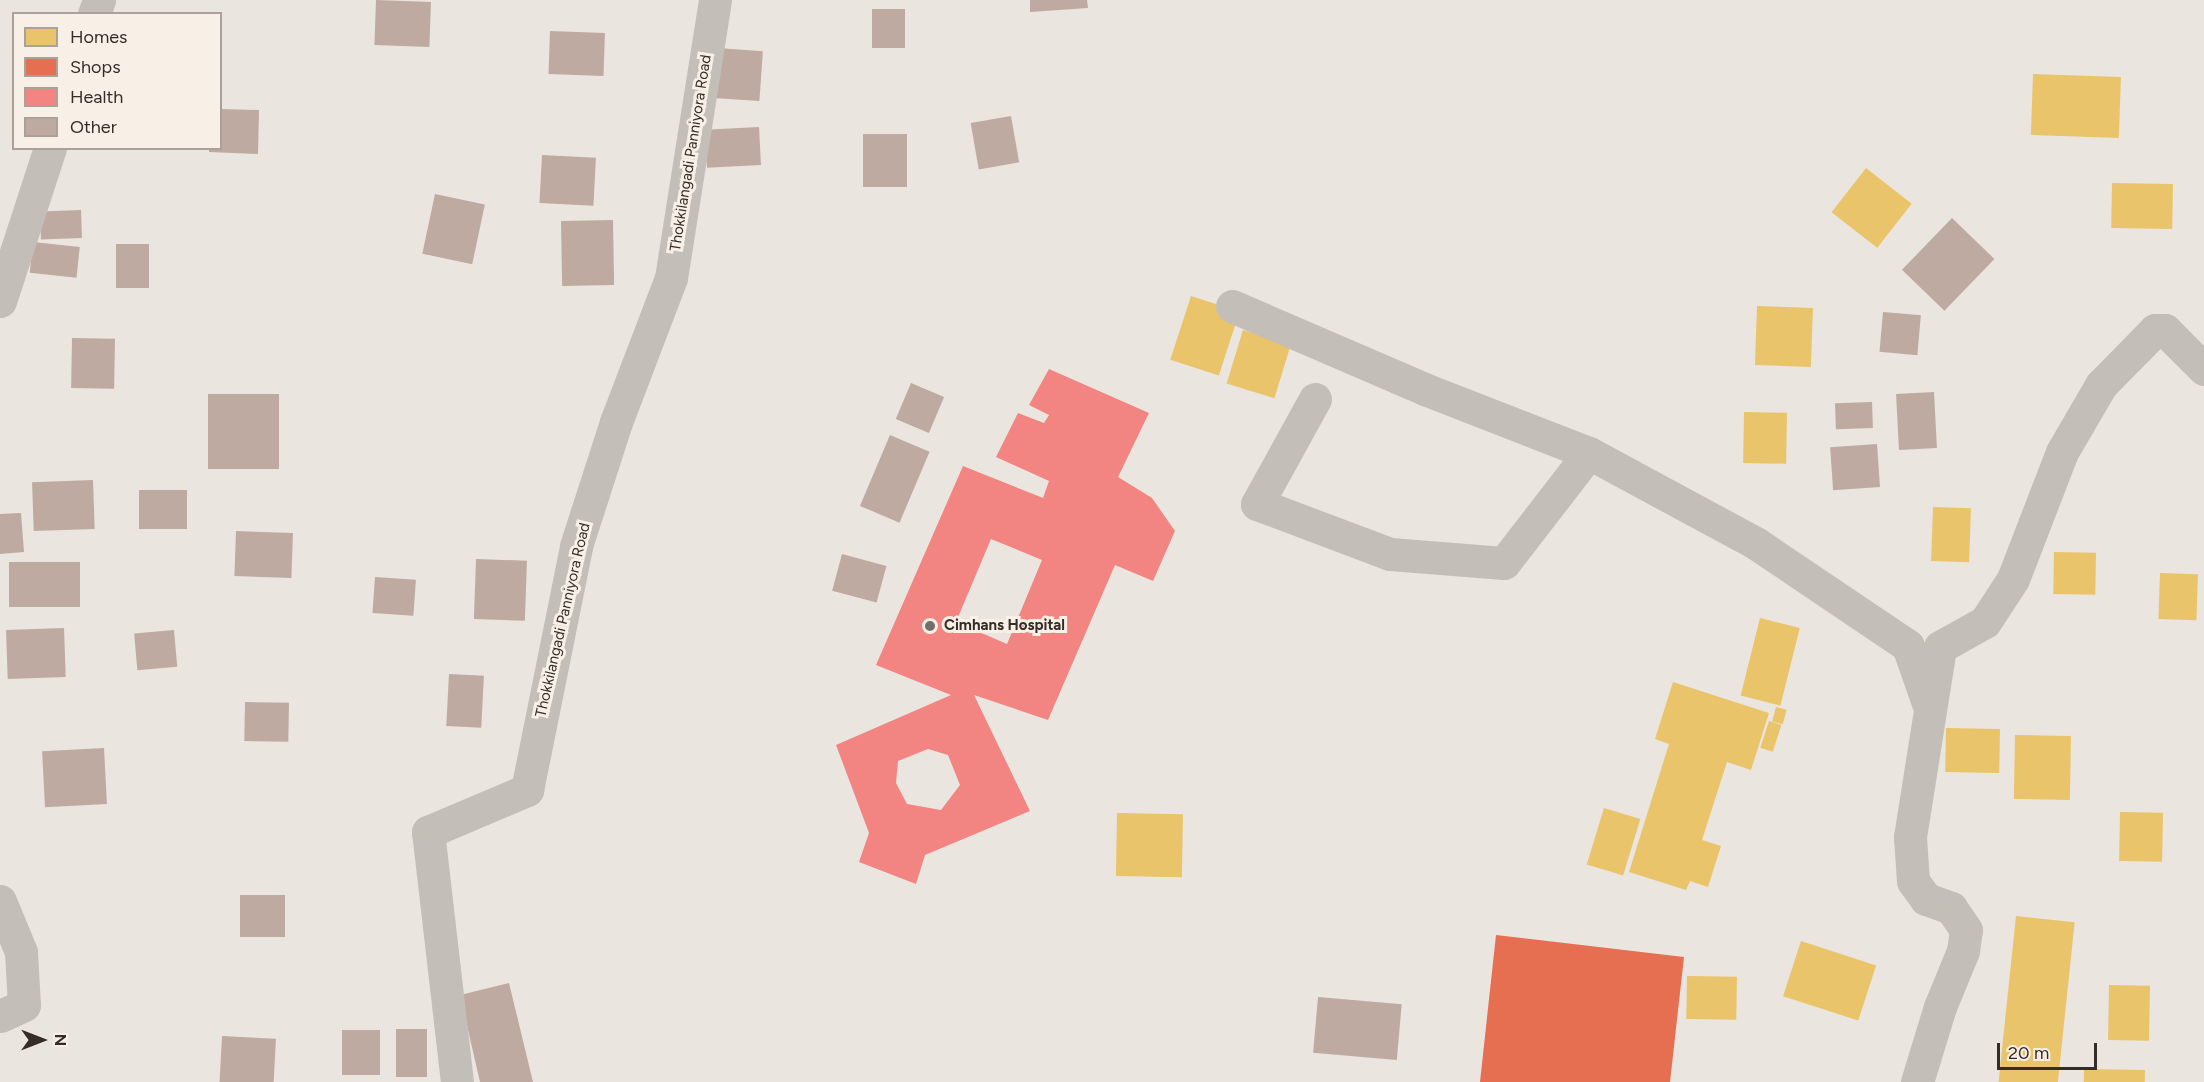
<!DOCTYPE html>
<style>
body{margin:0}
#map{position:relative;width:2204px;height:1082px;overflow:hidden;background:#ebe5df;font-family:Figtree,sans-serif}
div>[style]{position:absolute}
.homes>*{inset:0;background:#e9c46a;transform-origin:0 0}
.shops>*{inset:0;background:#e76f51}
.health>*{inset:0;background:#f28482}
.building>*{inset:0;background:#beaaa1;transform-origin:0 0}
.minor>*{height:33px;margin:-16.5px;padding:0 16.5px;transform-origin:16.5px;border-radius:16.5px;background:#c4beb9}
.dots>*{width:16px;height:16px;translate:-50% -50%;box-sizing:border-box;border:3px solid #f8f0e6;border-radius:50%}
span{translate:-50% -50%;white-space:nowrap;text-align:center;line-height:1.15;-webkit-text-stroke:6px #f8f0e6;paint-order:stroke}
.street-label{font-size:15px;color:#352c27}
.poi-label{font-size:15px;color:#352c27;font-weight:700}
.left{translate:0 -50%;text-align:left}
.legend{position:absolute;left:12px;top:12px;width:210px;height:138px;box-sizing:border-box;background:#f8f0e6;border:2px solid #aaa29a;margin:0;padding:8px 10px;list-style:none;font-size:18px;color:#352c27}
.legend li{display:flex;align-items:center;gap:12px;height:30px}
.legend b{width:30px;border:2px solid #aaa29a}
.north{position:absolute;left:12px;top:1010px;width:60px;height:60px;-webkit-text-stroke:4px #f8f0e6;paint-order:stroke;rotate:90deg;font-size:16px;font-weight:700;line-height:24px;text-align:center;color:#352c27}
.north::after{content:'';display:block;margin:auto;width:21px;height:27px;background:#352c27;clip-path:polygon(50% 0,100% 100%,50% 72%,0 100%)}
.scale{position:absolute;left:1997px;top:1043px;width:100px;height:27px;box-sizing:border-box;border:3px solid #352c27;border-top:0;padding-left:8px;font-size:18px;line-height:21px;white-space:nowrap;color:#352c27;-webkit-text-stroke:4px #f8f0e6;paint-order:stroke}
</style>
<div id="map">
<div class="homes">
<i style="left:2033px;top:74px;width:88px;height:61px;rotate:2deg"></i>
<i style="left:1866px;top:168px;width:58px;height:56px;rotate:38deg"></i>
<i style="left:2112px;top:183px;width:61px;height:45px;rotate:1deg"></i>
<i style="left:1191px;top:296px;width:51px;height:67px;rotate:18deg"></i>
<i style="left:1757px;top:306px;width:56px;height:59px;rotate:2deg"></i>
<i style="left:1243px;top:330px;width:50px;height:56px;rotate:17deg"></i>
<i style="left:1744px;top:412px;width:43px;height:51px;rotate:1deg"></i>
<i style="left:1933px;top:507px;width:38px;height:54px;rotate:2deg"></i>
<i style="left:2054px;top:552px;width:42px;height:42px;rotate:1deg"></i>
<i style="left:2160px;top:573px;width:38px;height:46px;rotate:2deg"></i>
<i style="left:1760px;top:618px;width:41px;height:80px;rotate:14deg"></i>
<i style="clip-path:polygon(1673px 682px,1769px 713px,1751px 770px,1727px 762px,1702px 840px,1721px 846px,1708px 887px,1690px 881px,1686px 890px,1629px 872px,1669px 744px,1655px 739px)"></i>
<i style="left:1776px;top:707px;width:11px;height:15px;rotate:15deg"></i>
<i style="left:1769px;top:721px;width:13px;height:28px;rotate:18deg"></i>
<i style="left:1946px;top:728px;width:54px;height:44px;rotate:1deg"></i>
<i style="left:2015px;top:735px;width:56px;height:64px;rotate:1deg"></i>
<i style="left:1604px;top:808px;width:38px;height:59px;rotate:17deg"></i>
<i style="left:2120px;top:812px;width:43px;height:49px;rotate:1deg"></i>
<i style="left:1117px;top:813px;width:66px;height:63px;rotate:1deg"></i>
<i style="left:2016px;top:916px;width:59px;height:167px;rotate:6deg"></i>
<i style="left:1801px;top:941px;width:79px;height:58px;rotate:18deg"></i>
<i style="left:1687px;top:976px;width:50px;height:43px;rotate:1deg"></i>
<i style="left:2109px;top:985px;width:41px;height:55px;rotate:1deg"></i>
<i style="left:2084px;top:1069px;width:61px;height:13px;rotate:1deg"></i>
</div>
<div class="shops">
<i style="clip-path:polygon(1496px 935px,1684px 957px,1670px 1082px,1480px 1082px)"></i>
</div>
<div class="health">
<i style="clip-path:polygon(evenodd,1049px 369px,1149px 413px,1118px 477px,1152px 498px,1175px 531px,1153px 581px,1115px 565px,1048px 720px,974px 695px,1030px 811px,925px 855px,916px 884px,859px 862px,869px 833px,836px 745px,951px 695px,876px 665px,963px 466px,1043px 498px,1049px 481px,996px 457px,1018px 413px,1044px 423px,1049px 415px,1029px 405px,1049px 369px,991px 539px,1042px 560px,1007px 644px,956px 622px,991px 539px,1049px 369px,928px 749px,948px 755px,960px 785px,941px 810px,907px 804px,896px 783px,898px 761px,928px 749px)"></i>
</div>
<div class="building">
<i style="left:376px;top:0;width:55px;height:45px;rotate:2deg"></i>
<i style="clip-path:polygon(1030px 0,1087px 0,1088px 8px,1030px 12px)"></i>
<i style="left:872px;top:9px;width:33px;height:39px"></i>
<i style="left:550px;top:31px;width:55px;height:43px;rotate:2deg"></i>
<i style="left:717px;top:48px;width:46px;height:50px;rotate:4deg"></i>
<i style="clip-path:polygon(220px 109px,259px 110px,258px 154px,209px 152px,209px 148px,220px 148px)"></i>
<i style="left:1011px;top:116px;width:47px;height:41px;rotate:80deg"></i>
<i style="left:759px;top:127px;width:38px;height:54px;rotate:87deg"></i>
<i style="left:863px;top:134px;width:44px;height:53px"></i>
<i style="left:542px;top:155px;width:54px;height:48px;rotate:3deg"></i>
<i style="left:435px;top:194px;width:51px;height:61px;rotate:12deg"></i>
<i style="left:81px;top:210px;width:28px;height:41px;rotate:88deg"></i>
<i style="left:1952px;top:218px;width:59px;height:72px;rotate:44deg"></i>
<i style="left:613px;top:220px;width:65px;height:52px;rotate:89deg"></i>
<i style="left:33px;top:242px;width:47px;height:31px;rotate:6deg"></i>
<i style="left:116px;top:244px;width:33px;height:44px"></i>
<i style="left:1883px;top:312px;width:38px;height:40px;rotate:5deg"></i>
<i style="left:72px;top:338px;width:43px;height:50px;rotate:1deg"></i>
<i style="left:911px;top:383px;width:36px;height:39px;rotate:23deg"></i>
<i style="left:1934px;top:392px;width:56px;height:38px;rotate:87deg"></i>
<i style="left:208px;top:394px;width:71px;height:75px"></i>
<i style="left:1872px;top:402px;width:26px;height:37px;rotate:88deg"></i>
<i style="left:890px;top:435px;width:43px;height:77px;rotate:23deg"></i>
<i style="left:1877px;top:444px;width:43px;height:47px;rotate:86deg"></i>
<i style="left:93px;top:480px;width:49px;height:61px;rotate:88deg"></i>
<i style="left:139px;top:490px;width:48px;height:39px"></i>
<i style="clip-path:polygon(21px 513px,24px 552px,0 554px,0 514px)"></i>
<i style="left:236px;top:531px;width:57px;height:45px;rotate:2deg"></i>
<i style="left:842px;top:554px;width:46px;height:38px;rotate:15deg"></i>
<i style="left:476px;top:559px;width:51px;height:60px;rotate:2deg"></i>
<i style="left:80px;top:562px;width:45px;height:71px;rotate:90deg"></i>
<i style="left:375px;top:577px;width:41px;height:36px;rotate:4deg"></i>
<i style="left:64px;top:628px;width:49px;height:58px;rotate:88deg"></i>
<i style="left:174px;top:630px;width:37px;height:40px;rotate:85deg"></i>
<i style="left:449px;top:674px;width:35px;height:52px;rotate:3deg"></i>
<i style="left:245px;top:702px;width:44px;height:39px;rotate:1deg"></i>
<i style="left:104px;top:748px;width:56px;height:62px;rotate:87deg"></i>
<i style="left:240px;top:895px;width:45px;height:42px"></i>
<i style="clip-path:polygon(509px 983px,533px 1082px,480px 1082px,460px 995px)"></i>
<i style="left:1318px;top:997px;width:84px;height:56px;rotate:5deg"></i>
<i style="left:427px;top:1029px;width:48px;height:31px;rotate:90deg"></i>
<i style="left:342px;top:1030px;width:38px;height:45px"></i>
<i style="left:222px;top:1036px;width:54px;height:46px;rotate:3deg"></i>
</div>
<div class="minor">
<i style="left:94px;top:14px;width:15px;rotate:-70deg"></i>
<i style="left:0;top:301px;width:161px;rotate:-71.9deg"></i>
<i style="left:1232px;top:306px;width:212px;rotate:23.3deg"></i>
<i style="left:1427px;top:390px;width:174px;rotate:21.3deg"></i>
<i style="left:1589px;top:453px;width:191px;rotate:28.4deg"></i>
<i style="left:1757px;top:544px;width:182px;rotate:34deg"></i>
<i style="left:1908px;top:646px;width:60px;rotate:70.7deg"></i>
<i style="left:1315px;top:399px;width:120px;rotate:118.9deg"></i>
<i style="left:1257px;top:504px;width:142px;rotate:20.6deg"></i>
<i style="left:1390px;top:554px;width:114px;rotate:4.5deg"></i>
<i style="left:1504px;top:563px;width:139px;rotate:-52.3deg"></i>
<i style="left:0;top:901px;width:55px;rotate:67.6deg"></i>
<i style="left:21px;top:952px;width:53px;rotate:86.8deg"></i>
<i style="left:24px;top:1005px;width:26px;rotate:155deg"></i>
<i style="left:457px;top:1082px;width:252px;rotate:-96.6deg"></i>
<i style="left:428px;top:832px;width:108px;rotate:-23deg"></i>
<i style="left:527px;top:790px;width:249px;rotate:-78.6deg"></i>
<i style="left:576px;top:546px;width:130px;rotate:-72.1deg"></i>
<i style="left:616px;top:422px;width:154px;rotate:-69.1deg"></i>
<i style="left:671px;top:278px;width:281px;rotate:-81deg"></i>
<i style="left:1917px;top:1082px;width:78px;rotate:-73deg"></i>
<i style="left:1940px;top:1007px;width:61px;rotate:-67.7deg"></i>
<i style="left:1963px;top:951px;width:21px;rotate:-82deg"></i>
<i style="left:1966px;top:930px;width:27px;rotate:-124deg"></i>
<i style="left:1951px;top:908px;width:27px;rotate:-160deg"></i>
<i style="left:1926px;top:899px;width:22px;rotate:-126deg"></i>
<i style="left:1913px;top:881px;width:44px;rotate:-93.9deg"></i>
<i style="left:1910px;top:837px;width:192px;rotate:-81deg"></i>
<i style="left:1940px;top:647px;width:51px;rotate:-29.1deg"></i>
<i style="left:1985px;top:622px;width:51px;rotate:-56.9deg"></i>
<i style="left:2013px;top:579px;width:136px;rotate:-68.9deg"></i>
<i style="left:2062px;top:452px;width:78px;rotate:-59.8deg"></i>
<i style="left:2101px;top:385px;width:77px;rotate:-45.5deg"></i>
<i style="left:2155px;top:330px;width:10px"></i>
<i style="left:2165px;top:330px;width:55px;rotate:45deg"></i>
</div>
<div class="dots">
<i style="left:930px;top:626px;background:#756d67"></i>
</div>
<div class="street-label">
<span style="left:691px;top:153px;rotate:-81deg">Thokkilangadi Panniyora Road</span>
<span style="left:563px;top:620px;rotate:-77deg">Thokkilangadi Panniyora Road</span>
</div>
<div class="poi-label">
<span class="left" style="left:944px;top:626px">Cimhans Hospital</span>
</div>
<ul class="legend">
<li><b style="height:16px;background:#e9c46a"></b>Homes</li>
<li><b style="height:16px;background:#e76f51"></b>Shops</li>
<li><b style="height:16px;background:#f28482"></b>Health</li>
<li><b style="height:16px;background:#beaaa1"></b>Other</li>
</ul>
<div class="north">N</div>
<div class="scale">20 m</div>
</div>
